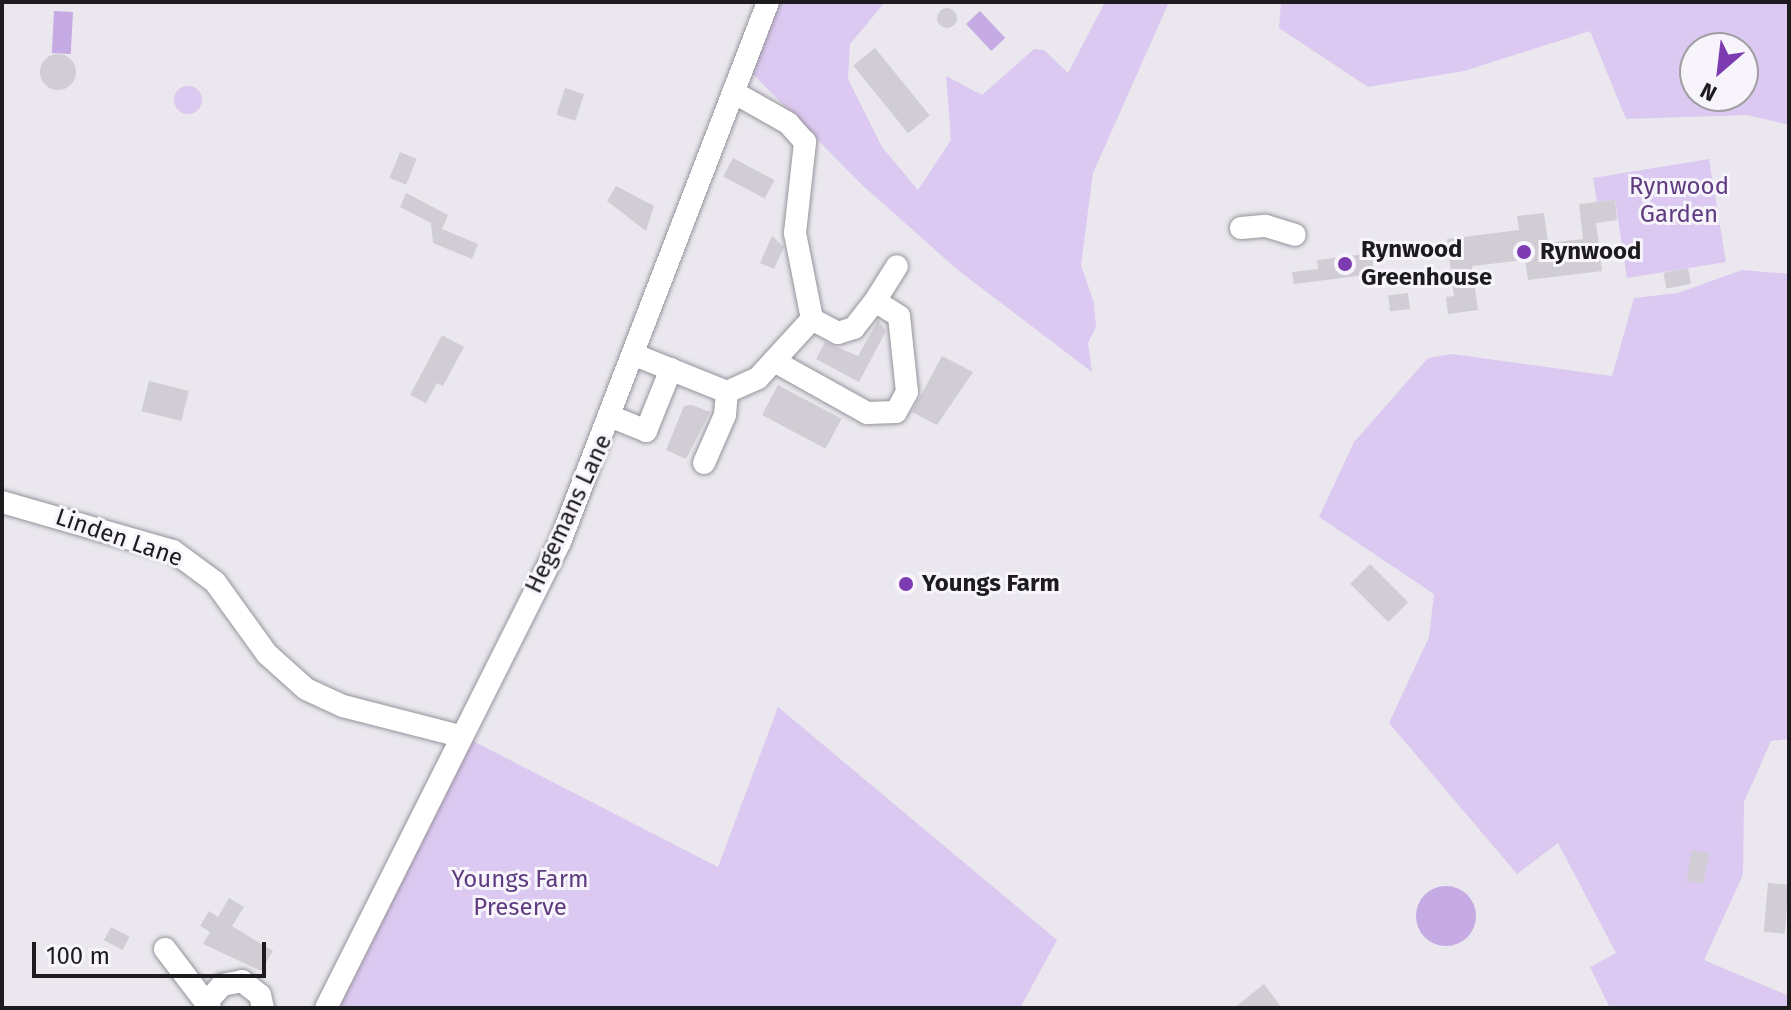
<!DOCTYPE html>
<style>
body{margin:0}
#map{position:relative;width:1791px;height:1010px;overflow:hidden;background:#eae7ee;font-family:"Fira Sans",sans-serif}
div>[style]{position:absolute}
.green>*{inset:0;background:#dbc9f1}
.round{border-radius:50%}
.water>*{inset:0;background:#c5aae3;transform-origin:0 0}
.building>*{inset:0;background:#d1cdd5;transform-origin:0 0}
.roads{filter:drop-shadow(0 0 2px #96939a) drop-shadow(0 0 2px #96939a)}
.minor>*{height:22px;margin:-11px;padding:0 11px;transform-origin:11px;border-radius:11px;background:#fff}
.dots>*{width:22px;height:22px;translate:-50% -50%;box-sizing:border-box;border:4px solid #f7f4fc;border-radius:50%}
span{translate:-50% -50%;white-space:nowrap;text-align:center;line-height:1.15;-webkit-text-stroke:6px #f7f4fc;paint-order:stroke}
.park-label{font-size:24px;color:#5f3b80}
.poi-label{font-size:24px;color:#1d1b1e;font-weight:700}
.left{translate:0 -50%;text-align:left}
.street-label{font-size:24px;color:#1d1b1e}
.frame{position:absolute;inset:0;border:4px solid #1d1b1e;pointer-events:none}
.north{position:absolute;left:1679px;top:32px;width:80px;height:80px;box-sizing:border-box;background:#f7f4fc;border:2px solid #a09da3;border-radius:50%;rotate:208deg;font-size:22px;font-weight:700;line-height:32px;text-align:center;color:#1d1b1e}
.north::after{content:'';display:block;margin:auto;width:28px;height:36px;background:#7c3bb0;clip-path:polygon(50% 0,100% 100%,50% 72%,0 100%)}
.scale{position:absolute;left:32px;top:942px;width:234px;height:36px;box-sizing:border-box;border:4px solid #1d1b1e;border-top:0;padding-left:10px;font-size:24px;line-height:28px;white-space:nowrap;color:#1d1b1e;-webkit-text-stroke:6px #f7f4fc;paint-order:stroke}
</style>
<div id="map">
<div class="green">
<i style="clip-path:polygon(778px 2px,885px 2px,850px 44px,848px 79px,882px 147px,918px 190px,951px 140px,946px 76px,982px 95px,1034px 49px,1044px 50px,1068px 73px,1105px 2px,1169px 2px,1093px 173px,1081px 265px,1094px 303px,1096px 327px,1088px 343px,1092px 372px,959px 271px,860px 183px,750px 71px)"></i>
<i style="clip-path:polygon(evenodd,1281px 2px,1789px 2px,1789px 125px,1747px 115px,1626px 119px,1590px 31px,1464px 71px,1368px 87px,1279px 28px,1281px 2px,1743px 48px,1743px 96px,1695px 96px,1695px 48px,1743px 48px)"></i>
<i class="round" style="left:174px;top:86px;width:28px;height:28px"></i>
<i style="clip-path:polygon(1709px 159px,1726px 262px,1627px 278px,1615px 200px,1597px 202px,1593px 178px)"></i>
<i style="clip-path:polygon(1742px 270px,1789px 274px,1789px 739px,1771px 741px,1744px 802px,1743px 875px,1704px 960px,1789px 996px,1789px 1008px,1610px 1008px,1590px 967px,1616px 953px,1558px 843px,1517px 874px,1389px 723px,1429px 637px,1434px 594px,1319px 517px,1354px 442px,1428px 358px,1452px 354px,1612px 376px,1634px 298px,1678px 293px)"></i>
<i style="clip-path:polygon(778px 707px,1057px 940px,1020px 1008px,338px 1008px,467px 738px,718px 867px)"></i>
</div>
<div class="water">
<i style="left:54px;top:11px;width:19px;height:42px;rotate:3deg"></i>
<i style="left:980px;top:11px;width:37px;height:19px;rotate:47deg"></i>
<i class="round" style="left:1416px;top:886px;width:60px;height:60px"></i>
</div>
<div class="building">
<i class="round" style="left:937px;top:8px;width:20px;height:20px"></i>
<i style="left:875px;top:48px;width:87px;height:28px;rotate:51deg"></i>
<i class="round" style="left:40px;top:54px;width:36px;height:36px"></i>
<i style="left:565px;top:88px;width:20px;height:28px;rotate:18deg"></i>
<i style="left:400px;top:152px;width:18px;height:28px;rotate:22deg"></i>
<i style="left:733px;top:158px;width:47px;height:21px;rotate:28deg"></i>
<i style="clip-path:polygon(616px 186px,654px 206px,646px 231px,607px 201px)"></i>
<i style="clip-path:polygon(406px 193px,448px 215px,442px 229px,478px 244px,472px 259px,433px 243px,431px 223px,400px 207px)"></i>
<i style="clip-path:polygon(1615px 200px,1617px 220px,1596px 223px,1602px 271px,1528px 280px,1525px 260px,1472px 266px,1478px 310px,1448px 314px,1446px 297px,1454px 296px,1447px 239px,1519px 230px,1517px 216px,1544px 213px,1548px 243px,1583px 239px,1579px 204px)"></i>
<i style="clip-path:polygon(772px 236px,784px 247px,774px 269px,760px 263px)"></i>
<i style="clip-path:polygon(1372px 253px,1374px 274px,1294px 284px,1292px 272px,1318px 269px,1317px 260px)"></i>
<i style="left:1688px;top:268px;width:16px;height:25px;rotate:79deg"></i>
<i style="left:1408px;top:293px;width:16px;height:20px;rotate:83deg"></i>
<i style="clip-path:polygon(878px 320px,886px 331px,859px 382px,816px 359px,825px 342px,858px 356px)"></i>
<i style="clip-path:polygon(442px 335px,464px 347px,443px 386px,437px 383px,426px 403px,410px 395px)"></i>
<i style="clip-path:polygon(942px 356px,973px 372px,937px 425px,912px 412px)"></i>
<i style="left:149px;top:381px;width:41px;height:31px;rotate:14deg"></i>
<i style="left:778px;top:385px;width:72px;height:34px;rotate:28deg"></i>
<i style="clip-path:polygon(692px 405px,710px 412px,686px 459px,666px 450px,684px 406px)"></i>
<i style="left:1370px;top:564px;width:54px;height:28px;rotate:45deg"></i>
<i style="left:1692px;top:850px;width:17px;height:31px;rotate:10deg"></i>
<i style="left:1768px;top:883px;width:21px;height:49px;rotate:5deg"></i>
<i style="clip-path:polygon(229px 898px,244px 907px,232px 926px,273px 951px,261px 971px,203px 944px,210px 932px,200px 926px,209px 911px,218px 917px)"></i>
<i style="left:111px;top:927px;width:21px;height:15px;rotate:28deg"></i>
<i style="clip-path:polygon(1264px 984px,1282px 1008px,1234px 1008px)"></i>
</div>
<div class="roads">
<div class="minor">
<i style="left:1241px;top:228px;width:25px;rotate:-5deg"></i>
<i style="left:1266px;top:226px;width:30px;rotate:17deg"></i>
<i style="left:875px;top:301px;width:41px;rotate:-57.8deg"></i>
<i style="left:635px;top:355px;width:99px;rotate:21.9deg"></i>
<i style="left:727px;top:392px;width:34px;rotate:-24deg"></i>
<i style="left:758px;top:378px;width:80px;rotate:-47.5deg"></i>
<i style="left:812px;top:319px;width:88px;rotate:-101.2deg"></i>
<i style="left:795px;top:233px;width:92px;rotate:-83.7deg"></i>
<i style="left:805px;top:142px;width:25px;rotate:-132deg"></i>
<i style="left:788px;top:123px;width:63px;rotate:-150.6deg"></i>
<i style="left:774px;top:361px;width:107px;rotate:29.2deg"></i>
<i style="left:867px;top:413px;width:29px;rotate:-2deg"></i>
<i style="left:896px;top:412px;width:23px;rotate:-61deg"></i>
<i style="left:907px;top:392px;width:76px;rotate:-96deg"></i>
<i style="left:899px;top:316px;width:28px;rotate:-148deg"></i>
<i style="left:875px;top:301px;width:34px;rotate:128deg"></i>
<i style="left:854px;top:328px;width:17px;rotate:163deg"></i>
<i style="left:838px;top:333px;width:30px;rotate:-152deg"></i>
<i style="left:612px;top:417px;width:37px;rotate:22deg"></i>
<i style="left:646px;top:431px;width:67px;rotate:-68deg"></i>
<i style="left:704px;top:463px;width:52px;rotate:-66.4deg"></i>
<i style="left:725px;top:415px;width:23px;rotate:-85deg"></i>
<i style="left:2px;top:502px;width:178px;rotate:16deg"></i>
<i style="left:173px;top:551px;width:52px;rotate:36.4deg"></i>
<i style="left:215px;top:582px;width:89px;rotate:54.2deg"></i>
<i style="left:267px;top:654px;width:52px;rotate:41.9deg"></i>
<i style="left:306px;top:689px;width:41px;rotate:24.7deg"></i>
<i style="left:343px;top:706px;width:121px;rotate:14.4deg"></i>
<i style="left:165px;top:949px;width:74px;rotate:52.7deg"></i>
<i style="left:206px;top:1003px;width:24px;rotate:-48deg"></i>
<i style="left:222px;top:985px;width:20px;rotate:-11deg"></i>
<i style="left:242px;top:981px;width:23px;rotate:38deg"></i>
<i style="left:260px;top:995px;width:13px;rotate:77deg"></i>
<i style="left:326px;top:1008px;width:521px;rotate:-63.34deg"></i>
<i style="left:560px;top:542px;width:579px;rotate:-68.93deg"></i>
</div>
</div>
<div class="dots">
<i style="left:1524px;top:252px;background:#7c3bb0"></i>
<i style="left:1345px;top:264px;background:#7c3bb0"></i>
<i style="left:906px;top:584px;background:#7c3bb0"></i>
</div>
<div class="park-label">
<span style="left:1679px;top:201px">Rynwood<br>Garden</span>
<span style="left:520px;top:894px">Youngs Farm<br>Preserve</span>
</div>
<div class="poi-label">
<span class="left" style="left:1361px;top:264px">Rynwood<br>Greenhouse</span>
<span class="left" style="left:1540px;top:252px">Rynwood</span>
<span class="left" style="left:922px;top:584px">Youngs Farm</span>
</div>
<div class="street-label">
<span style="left:569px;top:514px;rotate:-65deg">Hegemans Lane</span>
<span style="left:119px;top:538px;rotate:19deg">Linden Lane</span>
</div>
<div class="frame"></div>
<div class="north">N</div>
<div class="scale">100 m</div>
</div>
